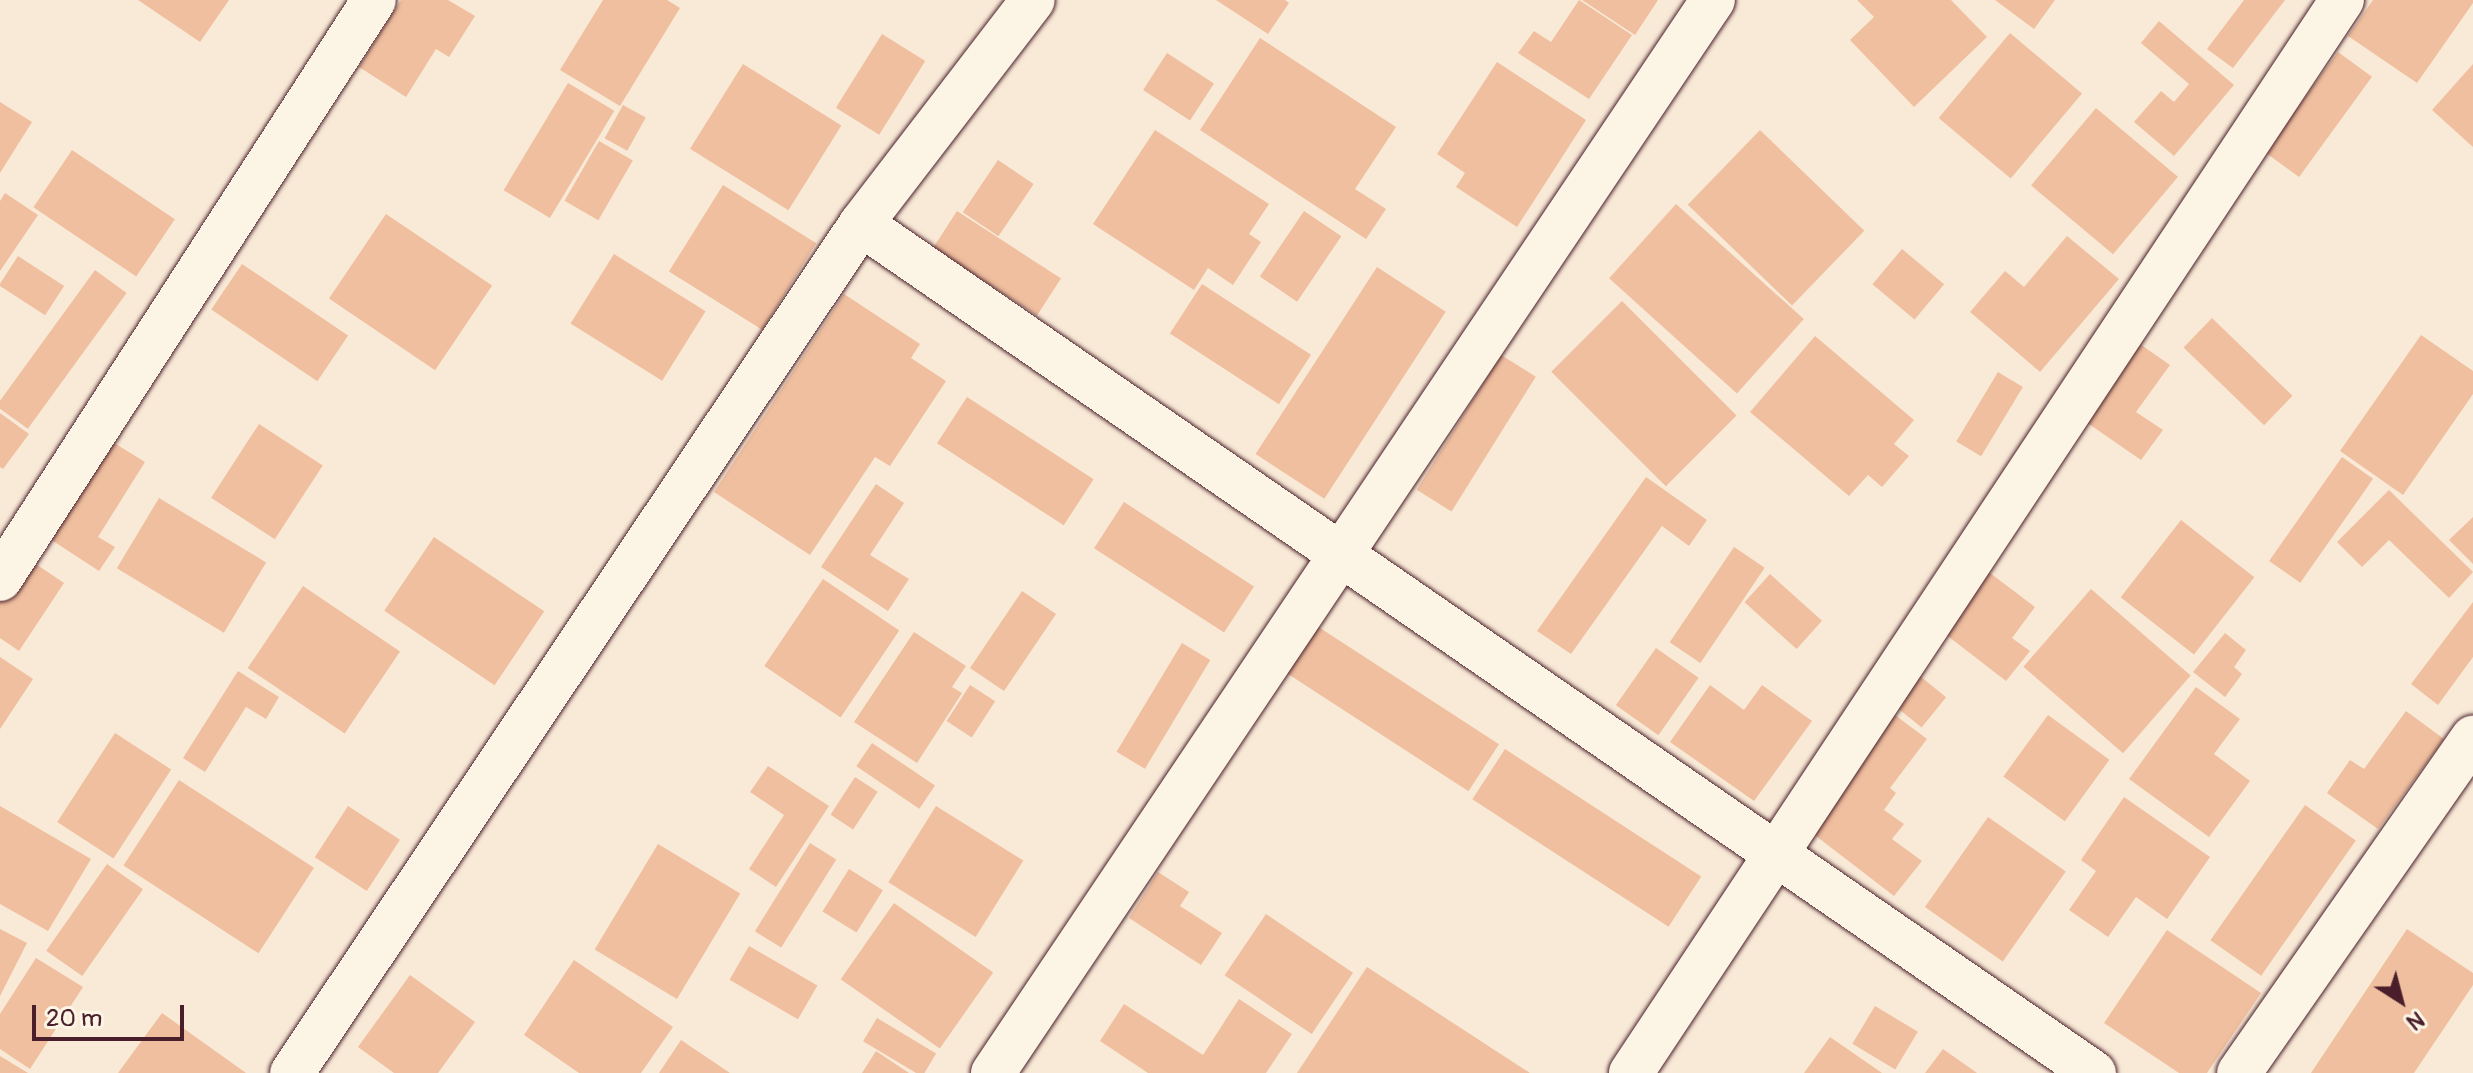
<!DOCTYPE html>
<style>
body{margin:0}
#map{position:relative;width:2473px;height:1073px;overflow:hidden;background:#f9ead7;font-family:Pangolin,sans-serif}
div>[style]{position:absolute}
.building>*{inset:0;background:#efbf9f;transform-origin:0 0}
.roads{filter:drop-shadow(0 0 2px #4a1f2b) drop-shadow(0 0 2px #4a1f2b)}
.minor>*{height:44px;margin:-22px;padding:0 22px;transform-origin:22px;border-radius:22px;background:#fcf5e5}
span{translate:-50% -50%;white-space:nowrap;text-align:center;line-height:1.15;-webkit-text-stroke:6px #fcf5e5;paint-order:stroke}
.north{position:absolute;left:2361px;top:961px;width:80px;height:80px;-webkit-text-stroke:6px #fcf5e5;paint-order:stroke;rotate:144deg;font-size:22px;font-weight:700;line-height:32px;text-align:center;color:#4a1f2b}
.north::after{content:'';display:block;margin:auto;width:28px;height:36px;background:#4a1f2b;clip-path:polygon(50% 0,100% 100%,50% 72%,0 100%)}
.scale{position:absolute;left:32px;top:1005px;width:152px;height:36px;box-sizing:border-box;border:4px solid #4a1f2b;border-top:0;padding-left:10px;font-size:24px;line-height:28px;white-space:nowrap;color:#4a1f2b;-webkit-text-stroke:6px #fcf5e5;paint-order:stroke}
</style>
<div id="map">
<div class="building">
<i style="clip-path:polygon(138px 0,229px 0,200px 42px)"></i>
<i style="clip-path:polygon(401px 0,448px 0,475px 16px,449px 57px,436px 49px,406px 97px,359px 67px)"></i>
<i style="clip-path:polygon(603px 0,667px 0,680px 8px,620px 106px,560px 70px)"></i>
<i style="clip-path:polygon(1216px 0,1285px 0,1289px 3px,1268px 34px)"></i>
<i style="clip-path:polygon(1579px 0,1632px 35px,1589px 99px,1518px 53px,1534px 31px,1551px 42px)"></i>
<i style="clip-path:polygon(1582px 0,1658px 0,1635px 35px)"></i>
<i style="clip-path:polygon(1857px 0,1951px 0,1987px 37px,1914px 107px,1850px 40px,1874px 17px)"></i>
<i style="clip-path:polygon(1995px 0,2055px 0,2034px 29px)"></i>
<i style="clip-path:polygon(2244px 0,2285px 0,2233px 68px,2207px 49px)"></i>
<i style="clip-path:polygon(2373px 0,2473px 0,2473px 3px,2417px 83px,2348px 36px)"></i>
<i style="clip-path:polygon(2159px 21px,2234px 85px,2174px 156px,2134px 122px,2161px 91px,2174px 102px,2189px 84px,2141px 43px)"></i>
<i style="left:2010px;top:33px;width:94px;height:111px;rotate:40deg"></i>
<i style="left:882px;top:34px;width:51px;height:87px;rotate:32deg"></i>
<i style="clip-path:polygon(1260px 38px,1396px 127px,1355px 189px,1386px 209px,1366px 239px,1200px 130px)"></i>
<i style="left:2338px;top:52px;width:42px;height:124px;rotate:36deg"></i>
<i style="left:1167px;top:53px;width:56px;height:44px;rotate:33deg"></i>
<i style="clip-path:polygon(1497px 62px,1586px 120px,1517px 227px,1456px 187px,1465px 173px,1437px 154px)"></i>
<i style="left:743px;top:64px;width:116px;height:100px;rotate:32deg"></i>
<i style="clip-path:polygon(2473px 64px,2473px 147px,2432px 110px)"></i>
<i style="left:568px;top:83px;width:54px;height:125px;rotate:31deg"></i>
<i style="clip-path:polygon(0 102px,32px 122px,0 173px)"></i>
<i style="left:623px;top:105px;width:26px;height:38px;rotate:29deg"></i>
<i style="left:2096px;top:108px;width:107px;height:101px;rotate:40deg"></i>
<i style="clip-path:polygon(1155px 130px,1269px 204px,1249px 234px,1261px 242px,1233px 285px,1208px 268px,1194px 290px,1093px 224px)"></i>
<i style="left:1760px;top:130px;width:145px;height:104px;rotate:44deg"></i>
<i style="left:599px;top:141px;width:39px;height:69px;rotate:30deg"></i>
<i style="left:72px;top:150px;width:124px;height:69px;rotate:34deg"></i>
<i style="left:998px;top:160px;width:43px;height:63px;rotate:34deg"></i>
<i style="left:723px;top:185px;width:110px;height:102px;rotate:32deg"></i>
<i style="clip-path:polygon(5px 193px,38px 215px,0 271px,0 201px)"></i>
<i style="left:1676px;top:204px;width:172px;height:100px;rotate:42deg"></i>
<i style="left:957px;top:211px;width:124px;height:44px;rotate:33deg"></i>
<i style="left:1304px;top:211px;width:45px;height:79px;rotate:34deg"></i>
<i style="left:386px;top:214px;width:128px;height:102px;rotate:34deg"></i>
<i style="clip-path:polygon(2067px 236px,2119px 279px,2040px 372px,1970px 312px,2005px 271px,2024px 287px)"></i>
<i style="left:1902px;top:249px;width:55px;height:46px;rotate:40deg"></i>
<i style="left:614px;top:254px;width:108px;height:82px;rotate:32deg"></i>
<i style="left:18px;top:256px;width:55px;height:35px;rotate:33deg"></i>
<i style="left:242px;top:264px;width:128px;height:55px;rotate:34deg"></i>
<i style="left:1377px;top:267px;width:82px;height:223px;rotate:33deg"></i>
<i style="left:95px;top:270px;width:39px;height:168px;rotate:36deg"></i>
<i style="left:1202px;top:284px;width:130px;height:59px;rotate:33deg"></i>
<i style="clip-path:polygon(844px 294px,920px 344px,911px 358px,946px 381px,890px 466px,875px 457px,810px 555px,714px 492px)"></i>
<i style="left:1622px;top:301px;width:162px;height:100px;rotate:45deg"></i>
<i style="left:2212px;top:318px;width:112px;height:41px;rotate:44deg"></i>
<i style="clip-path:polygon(2421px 335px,2473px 371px,2473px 394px,2403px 495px,2340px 451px)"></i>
<i style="clip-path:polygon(1815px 336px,1914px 420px,1894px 444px,1909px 456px,1882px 487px,1868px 475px,1849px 496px,1750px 412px)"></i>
<i style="clip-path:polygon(2140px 344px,2170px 365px,2136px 412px,2163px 430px,2141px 460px,2086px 422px)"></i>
<i style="left:1501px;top:355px;width:41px;height:159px;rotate:32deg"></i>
<i style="left:1998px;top:372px;width:29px;height:81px;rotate:31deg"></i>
<i style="left:967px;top:397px;width:151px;height:55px;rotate:33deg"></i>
<i style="clip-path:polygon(0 413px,29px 434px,3px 469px,0 467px)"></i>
<i style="left:259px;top:424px;width:76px;height:88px;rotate:33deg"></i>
<i style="clip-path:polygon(111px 441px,145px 462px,98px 537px,115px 547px,99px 571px,50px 539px)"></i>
<i style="left:2342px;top:457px;width:38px;height:127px;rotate:35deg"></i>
<i style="clip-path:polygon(1646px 477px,1707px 520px,1689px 546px,1662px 526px,1571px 654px,1537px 631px)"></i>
<i style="clip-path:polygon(876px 484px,904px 503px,870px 555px,909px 579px,888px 611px,821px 567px)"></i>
<i style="clip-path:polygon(2389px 490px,2473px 572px,2449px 598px,2389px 540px,2362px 567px,2337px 542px)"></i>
<i style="left:159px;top:498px;width:125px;height:82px;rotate:31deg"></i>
<i style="left:1124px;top:502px;width:155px;height:55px;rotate:33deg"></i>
<i style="clip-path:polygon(2473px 517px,2473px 564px,2449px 540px)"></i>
<i style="left:2181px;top:520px;width:93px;height:98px;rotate:38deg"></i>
<i style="left:434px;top:537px;width:133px;height:89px;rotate:34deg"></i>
<i style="left:1734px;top:547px;width:37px;height:115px;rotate:34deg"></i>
<i style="clip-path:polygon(24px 556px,64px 583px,19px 651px,0 638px,0 592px)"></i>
<i style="clip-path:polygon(1986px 570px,2035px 607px,2012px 638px,2030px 651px,2006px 681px,1940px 630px)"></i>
<i style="left:1770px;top:574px;width:70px;height:38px;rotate:42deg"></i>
<i style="left:823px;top:579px;width:92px;height:105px;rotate:34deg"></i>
<i style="left:303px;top:586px;width:117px;height:99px;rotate:34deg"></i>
<i style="left:2091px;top:589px;width:132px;height:103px;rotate:41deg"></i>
<i style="left:1022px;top:591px;width:41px;height:93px;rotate:34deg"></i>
<i style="clip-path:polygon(2473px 602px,2473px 657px,2438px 705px,2411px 684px)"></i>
<i style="left:1317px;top:626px;width:217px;height:56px;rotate:33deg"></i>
<i style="clip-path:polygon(914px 632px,966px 666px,952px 687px,962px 693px,917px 763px,854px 722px)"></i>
<i style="clip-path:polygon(2225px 633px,2246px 650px,2234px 667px,2242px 674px,2225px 697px,2193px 672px)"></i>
<i style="left:1182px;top:643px;width:33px;height:127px;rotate:31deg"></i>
<i style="left:1656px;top:648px;width:52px;height:70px;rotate:35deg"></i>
<i style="clip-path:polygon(0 657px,33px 679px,0 729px)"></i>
<i style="clip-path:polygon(238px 671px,279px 697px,266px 719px,246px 707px,205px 772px,183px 758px)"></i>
<i style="left:1915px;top:672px;width:40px;height:39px;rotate:39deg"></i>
<i style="left:970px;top:685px;width:30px;height:43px;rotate:33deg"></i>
<i style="clip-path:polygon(1710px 685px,1744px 710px,1762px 685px,1812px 721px,1754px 801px,1670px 742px)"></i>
<i style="clip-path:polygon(2196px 687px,2240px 719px,2214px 754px,2250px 781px,2209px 837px,2129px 779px)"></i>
<i style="clip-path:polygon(2406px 711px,2444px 739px,2378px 829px,2327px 793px,2350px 760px,2364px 769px)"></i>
<i style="clip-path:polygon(1891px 712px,1927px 739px,1890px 788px,1896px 793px,1884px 810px,1904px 824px,1892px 839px,1922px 861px,1894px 896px,1803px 826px)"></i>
<i style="left:2048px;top:715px;width:76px;height:76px;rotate:36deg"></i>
<i style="left:115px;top:733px;width:67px;height:106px;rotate:33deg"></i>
<i style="left:872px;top:743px;width:76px;height:28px;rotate:34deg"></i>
<i style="left:1505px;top:749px;width:234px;height:60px;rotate:33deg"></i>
<i style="clip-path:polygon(768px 766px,829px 806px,776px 887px,749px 869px,784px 815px,750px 792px)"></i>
<i style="left:855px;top:777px;width:27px;height:45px;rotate:33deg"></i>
<i style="left:179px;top:780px;width:161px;height:102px;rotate:33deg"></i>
<i style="clip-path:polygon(2124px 797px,2210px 857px,2167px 919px,2136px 897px,2108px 937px,2069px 910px,2096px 871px,2081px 860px)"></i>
<i style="left:2305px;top:805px;width:62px;height:165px;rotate:35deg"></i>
<i style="clip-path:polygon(0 806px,91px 859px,48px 931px,0 904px)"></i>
<i style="left:348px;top:806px;width:62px;height:61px;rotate:33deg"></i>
<i style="left:936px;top:806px;width:103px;height:90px;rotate:32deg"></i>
<i style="left:1988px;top:817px;width:95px;height:110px;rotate:35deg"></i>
<i style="left:810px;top:843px;width:31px;height:104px;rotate:32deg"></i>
<i style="left:658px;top:844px;width:96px;height:123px;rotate:31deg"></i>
<i style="left:107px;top:864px;width:44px;height:106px;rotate:35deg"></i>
<i style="left:849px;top:869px;width:40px;height:50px;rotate:32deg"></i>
<i style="clip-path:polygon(1158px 872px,1189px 892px,1180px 906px,1222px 933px,1201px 965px,1129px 918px)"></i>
<i style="left:894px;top:903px;width:121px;height:93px;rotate:35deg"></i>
<i style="left:1266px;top:914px;width:105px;height:74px;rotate:34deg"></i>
<i style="clip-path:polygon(0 929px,27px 943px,0 996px)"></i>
<i style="clip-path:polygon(2407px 929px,2473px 973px,2473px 985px,2414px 1073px,2311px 1073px)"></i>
<i style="clip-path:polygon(2167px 930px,2261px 993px,2207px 1073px,2179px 1073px,2104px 1023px)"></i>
<i style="left:749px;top:946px;width:79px;height:39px;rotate:30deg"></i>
<i style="clip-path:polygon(36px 958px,83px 987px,30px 1069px,0 1049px,0 1014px)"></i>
<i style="clip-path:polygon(574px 960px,673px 1027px,641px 1073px,579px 1073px,524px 1035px)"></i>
<i style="clip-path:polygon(1367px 967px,1530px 1073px,1297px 1073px)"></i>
<i style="clip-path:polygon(410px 975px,475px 1022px,438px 1073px,394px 1073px,358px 1047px)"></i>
<i style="clip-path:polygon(1239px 999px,1292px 1034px,1266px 1073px,1148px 1073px,1100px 1041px,1124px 1004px,1203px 1055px)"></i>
<i style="left:1875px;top:1006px;width:50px;height:44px;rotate:31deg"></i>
<i style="clip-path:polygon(162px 1013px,246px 1073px,118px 1073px)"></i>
<i style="left:877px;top:1018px;width:69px;height:27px;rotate:31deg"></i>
<i style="clip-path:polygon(1830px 1037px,1882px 1073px,1804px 1073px)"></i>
<i style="clip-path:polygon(681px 1040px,730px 1073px,659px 1073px)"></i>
<i style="clip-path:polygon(1943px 1049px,1977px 1073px,1925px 1073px)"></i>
<i style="clip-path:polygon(876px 1051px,909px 1073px,862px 1073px)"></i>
<i style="clip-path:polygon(0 1056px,28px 1073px,0 1073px)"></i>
</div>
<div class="roads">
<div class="minor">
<i style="left:861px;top:224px;width:1497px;rotate:34.55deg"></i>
<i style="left:0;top:579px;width:689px;rotate:-57.14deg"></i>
<i style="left:292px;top:1073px;width:1022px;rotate:-56.17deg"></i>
<i style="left:861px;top:224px;width:282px;rotate:-52.5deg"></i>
<i style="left:993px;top:1073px;width:1292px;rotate:-56.14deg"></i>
<i style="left:1631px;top:1073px;width:1287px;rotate:-56.47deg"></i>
<i style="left:2239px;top:1073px;width:409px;rotate:-55.1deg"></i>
</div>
</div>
<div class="north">N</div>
<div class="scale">20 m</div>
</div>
